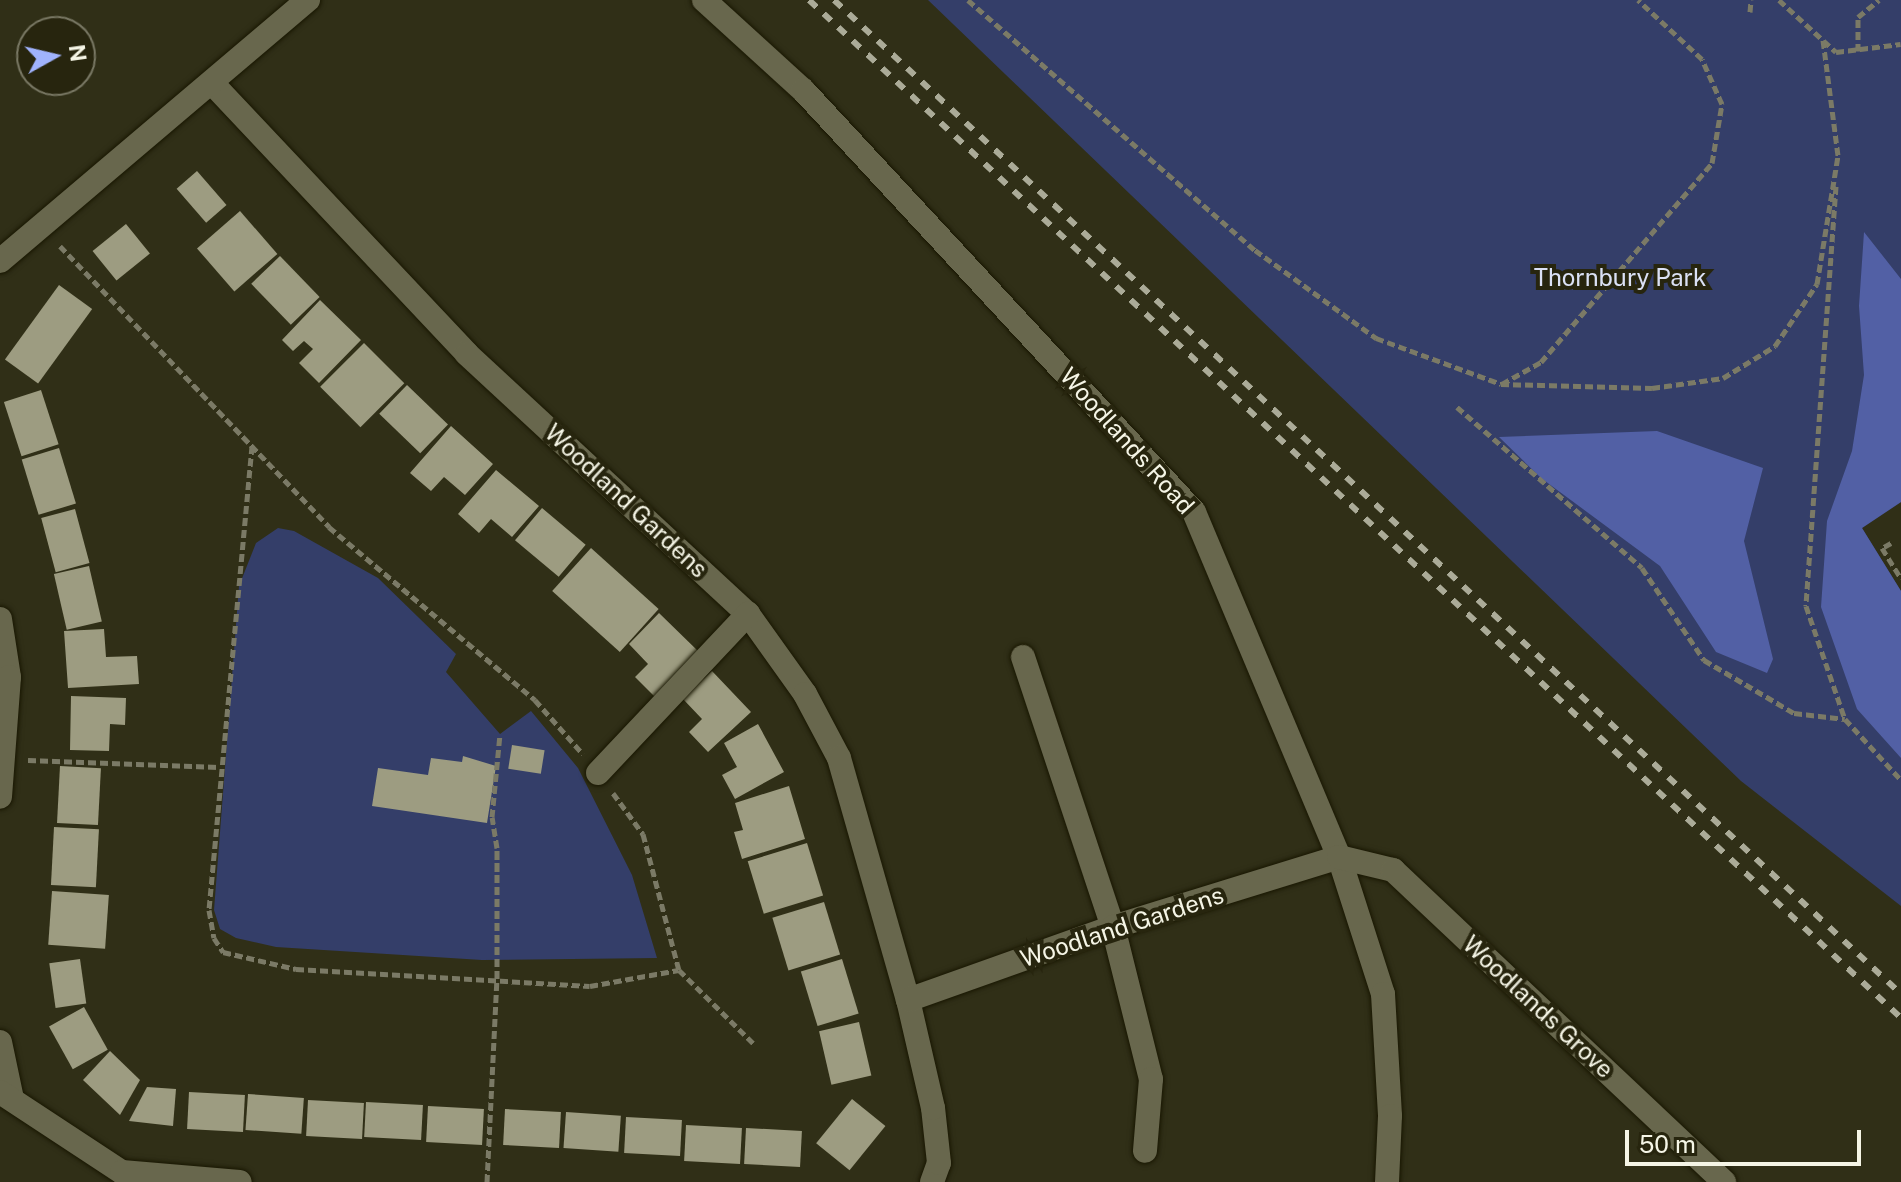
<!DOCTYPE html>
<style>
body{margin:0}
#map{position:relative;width:1901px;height:1182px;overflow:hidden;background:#302f17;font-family:"Public Sans",sans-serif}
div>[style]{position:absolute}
.green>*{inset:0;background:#343e69}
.forest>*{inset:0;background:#5260a5}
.building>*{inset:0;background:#9d9c81;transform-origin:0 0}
.path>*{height:5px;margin-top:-2.5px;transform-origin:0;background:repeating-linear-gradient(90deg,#7b7a66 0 8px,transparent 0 12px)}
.roads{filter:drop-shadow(0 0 2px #191702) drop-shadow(0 0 2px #191702)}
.minor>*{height:24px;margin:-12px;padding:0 12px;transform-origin:12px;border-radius:12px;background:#68674d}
.rail>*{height:6px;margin-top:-3px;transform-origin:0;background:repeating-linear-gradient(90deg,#abab98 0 10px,transparent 0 20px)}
span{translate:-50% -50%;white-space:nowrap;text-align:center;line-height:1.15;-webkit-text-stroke:8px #27250e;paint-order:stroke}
.park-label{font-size:24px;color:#dbe1f5}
.street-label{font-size:24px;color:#f5f5e6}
.north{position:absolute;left:16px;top:16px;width:80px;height:80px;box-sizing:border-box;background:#27250e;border:2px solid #797864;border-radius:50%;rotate:82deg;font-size:22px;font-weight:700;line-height:32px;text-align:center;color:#f5f5e6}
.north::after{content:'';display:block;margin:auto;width:28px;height:36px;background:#a0b3fd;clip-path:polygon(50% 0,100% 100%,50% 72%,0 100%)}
.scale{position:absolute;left:1625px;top:1130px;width:236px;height:36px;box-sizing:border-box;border:4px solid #f5f5e6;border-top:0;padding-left:10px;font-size:24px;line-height:28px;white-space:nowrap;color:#f5f5e6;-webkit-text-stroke:6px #27250e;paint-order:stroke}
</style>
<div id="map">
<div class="green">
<i style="clip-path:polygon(928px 0,1901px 0,1901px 502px,1862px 528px,1901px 591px,1901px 906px,1741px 781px)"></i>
<i style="clip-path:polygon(278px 528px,294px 531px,378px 578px,456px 654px,446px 672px,500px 734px,531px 711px,578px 768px,632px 875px,657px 958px,482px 960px,276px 947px,236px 938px,220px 929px,214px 910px,239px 586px,256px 543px)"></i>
</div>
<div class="forest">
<i style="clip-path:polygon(1864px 232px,1901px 279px,1901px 502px,1862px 528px,1901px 591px,1901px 758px,1857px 709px,1821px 607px,1827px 521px,1852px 451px,1864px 375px,1859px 306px)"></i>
<i style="clip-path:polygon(1657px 431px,1763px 468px,1744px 541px,1773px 659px,1767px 673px,1716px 652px,1660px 566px,1541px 478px,1499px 437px)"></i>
</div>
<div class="building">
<i style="left:197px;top:171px;width:45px;height:27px;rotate:49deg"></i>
<i style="left:240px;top:211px;width:57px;height:57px;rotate:49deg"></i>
<i style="left:126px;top:224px;width:38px;height:43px;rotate:51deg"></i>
<i style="left:280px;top:256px;width:57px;height:40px;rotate:46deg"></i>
<i style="left:59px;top:285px;width:41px;height:92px;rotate:36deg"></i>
<i style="clip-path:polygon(320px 300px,361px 340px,319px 383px,299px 363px,313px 349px,304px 341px,293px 351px,282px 340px)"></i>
<i style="left:364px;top:343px;width:57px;height:62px;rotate:45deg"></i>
<i style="left:407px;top:385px;width:57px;height:40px;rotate:44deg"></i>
<i style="left:41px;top:390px;width:57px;height:39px;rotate:72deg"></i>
<i style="clip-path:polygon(451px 426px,493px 464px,465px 495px,444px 477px,431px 491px,410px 473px)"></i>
<i style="left:59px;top:448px;width:58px;height:39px;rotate:73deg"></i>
<i style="clip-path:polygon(496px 470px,539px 506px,512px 537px,491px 519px,479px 533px,458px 514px)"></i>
<i style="left:542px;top:508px;width:57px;height:42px;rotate:40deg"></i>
<i style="left:75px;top:509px;width:56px;height:35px;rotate:75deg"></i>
<i style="left:591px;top:548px;width:91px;height:58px;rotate:42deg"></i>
<i style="left:89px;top:566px;width:57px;height:36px;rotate:77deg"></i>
<i style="clip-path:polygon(659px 613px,699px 652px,655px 697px,635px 677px,648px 664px,629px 644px)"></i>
<i style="clip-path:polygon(104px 629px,106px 657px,137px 656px,139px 684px,68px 688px,64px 631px)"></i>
<i style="clip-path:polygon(712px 671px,751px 712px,708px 752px,689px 732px,702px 719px,683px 699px)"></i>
<i style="clip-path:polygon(71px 696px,126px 698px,125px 725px,110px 724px,109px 751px,70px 750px)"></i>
<i style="clip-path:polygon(758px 724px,784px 772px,735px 799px,722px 775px,737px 767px,724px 743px)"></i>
<i style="left:512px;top:745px;width:33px;height:24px;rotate:9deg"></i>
<i style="clip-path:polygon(463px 756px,496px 766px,487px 823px,372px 806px,378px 768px,428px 775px,431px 758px,462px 762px)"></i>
<i style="left:60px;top:766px;width:41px;height:57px;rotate:3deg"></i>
<i style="clip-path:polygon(789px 786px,805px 839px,742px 859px,734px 832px,743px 830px,735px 803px)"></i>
<i style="left:54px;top:827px;width:45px;height:58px;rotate:3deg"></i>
<i style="left:807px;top:843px;width:55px;height:62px;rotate:73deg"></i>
<i style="left:52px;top:891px;width:57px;height:54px;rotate:4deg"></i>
<i style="left:824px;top:902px;width:55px;height:54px;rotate:73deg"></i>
<i style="left:80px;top:959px;width:45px;height:31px;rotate:82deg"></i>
<i style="left:842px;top:959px;width:57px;height:43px;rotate:73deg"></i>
<i style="left:84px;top:1007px;width:49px;height:40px;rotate:61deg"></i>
<i style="left:859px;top:1022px;width:55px;height:41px;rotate:77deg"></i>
<i style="clip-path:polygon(110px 1051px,140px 1080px,120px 1115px,83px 1080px)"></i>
<i style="clip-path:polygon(147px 1087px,176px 1089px,173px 1126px,129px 1121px)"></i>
<i style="left:189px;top:1092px;width:56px;height:37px;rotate:3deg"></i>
<i style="left:248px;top:1094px;width:56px;height:36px;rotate:4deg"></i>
<i style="left:852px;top:1099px;width:43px;height:57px;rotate:39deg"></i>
<i style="left:308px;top:1100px;width:56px;height:36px;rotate:3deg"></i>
<i style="left:366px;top:1102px;width:57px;height:35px;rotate:3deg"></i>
<i style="left:428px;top:1106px;width:56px;height:36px;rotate:3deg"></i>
<i style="left:505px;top:1109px;width:56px;height:36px;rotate:3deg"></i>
<i style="left:566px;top:1112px;width:55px;height:36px;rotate:4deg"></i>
<i style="left:626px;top:1117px;width:56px;height:36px;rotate:3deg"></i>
<i style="left:686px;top:1125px;width:56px;height:36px;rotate:3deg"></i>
<i style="left:746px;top:1128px;width:56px;height:36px;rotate:3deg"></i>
</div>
<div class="path">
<i style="left:968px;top:0;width:381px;rotate:41.1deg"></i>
<i style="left:1255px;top:250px;width:150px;rotate:36deg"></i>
<i style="left:1376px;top:338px;width:133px;rotate:20.2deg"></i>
<i style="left:1501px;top:384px;width:151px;rotate:1.5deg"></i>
<i style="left:1652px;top:388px;width:72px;rotate:-8deg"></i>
<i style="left:1723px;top:378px;width:61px;rotate:-31.6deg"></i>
<i style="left:1775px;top:346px;width:75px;rotate:-55.9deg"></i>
<i style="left:1817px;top:284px;width:130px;rotate:-80.7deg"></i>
<i style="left:1779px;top:0;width:77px;rotate:42.4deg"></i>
<i style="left:1836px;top:52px;width:65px;rotate:-7deg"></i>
<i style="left:1750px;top:12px;width:12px;rotate:-85deg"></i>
<i style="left:1823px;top:40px;width:117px;rotate:82.6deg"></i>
<i style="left:1858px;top:51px;width:34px;rotate:-90deg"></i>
<i style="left:1858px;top:17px;width:27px;rotate:-39deg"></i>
<i style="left:1836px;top:186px;width:421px;rotate:94.1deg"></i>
<i style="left:1806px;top:606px;width:120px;rotate:71deg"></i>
<i style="left:1845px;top:719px;width:83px;rotate:47.4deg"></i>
<i style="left:60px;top:246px;width:389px;rotate:46.2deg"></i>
<i style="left:329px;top:527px;width:269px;rotate:40deg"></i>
<i style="left:535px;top:700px;width:72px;rotate:48.4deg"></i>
<i style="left:1502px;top:384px;width:45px;rotate:-29.4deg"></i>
<i style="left:1541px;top:362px;width:262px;rotate:-49.3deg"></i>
<i style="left:1712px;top:163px;width:60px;rotate:-80.4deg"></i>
<i style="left:1722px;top:104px;width:49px;rotate:-114deg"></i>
<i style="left:1702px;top:59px;width:87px;rotate:-137.3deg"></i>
<i style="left:1457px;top:407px;width:245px;rotate:41deg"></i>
<i style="left:1642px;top:568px;width:111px;rotate:56deg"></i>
<i style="left:1704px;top:660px;width:104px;rotate:30.5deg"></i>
<i style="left:1794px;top:713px;width:51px;rotate:6.7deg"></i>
<i style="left:252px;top:446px;width:466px;rotate:95.3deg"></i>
<i style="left:209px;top:910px;width:28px;rotate:80deg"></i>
<i style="left:214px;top:938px;width:17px;rotate:57deg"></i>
<i style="left:223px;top:952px;width:75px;rotate:13.1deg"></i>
<i style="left:296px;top:969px;width:294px;rotate:3.3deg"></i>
<i style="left:590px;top:986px;width:90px;rotate:-10.2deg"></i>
<i style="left:1891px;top:543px;width:10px;rotate:151deg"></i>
<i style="left:1882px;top:548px;width:36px;rotate:58deg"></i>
<i style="left:28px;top:760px;width:191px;rotate:2.1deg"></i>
<i style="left:613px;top:793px;width:51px;rotate:53.8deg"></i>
<i style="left:643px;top:834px;width:141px;rotate:75.2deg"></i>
<i style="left:679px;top:970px;width:104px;rotate:44.6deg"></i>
<i style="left:487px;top:1182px;width:203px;rotate:-87.2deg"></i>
<i style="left:497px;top:979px;width:131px;rotate:-90deg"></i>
<i style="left:497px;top:848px;width:31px;rotate:-99deg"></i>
<i style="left:492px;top:817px;width:83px;rotate:-84.5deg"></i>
</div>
<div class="roads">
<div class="minor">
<i style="left:704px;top:0;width:134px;rotate:42.3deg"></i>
<i style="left:803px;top:90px;width:575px;rotate:47.18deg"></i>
<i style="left:1194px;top:512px;width:374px;rotate:67.2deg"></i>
<i style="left:1339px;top:857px;width:144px;rotate:72.2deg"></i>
<i style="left:1383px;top:994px;width:122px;rotate:86.7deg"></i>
<i style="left:1390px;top:1116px;width:66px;rotate:92.6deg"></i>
<i style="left:212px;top:83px;width:372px;rotate:46.7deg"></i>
<i style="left:467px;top:354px;width:383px;rotate:42.8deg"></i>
<i style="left:748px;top:614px;width:98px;rotate:54.5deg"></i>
<i style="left:805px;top:694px;width:72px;rotate:62deg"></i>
<i style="left:839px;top:758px;width:252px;rotate:74.1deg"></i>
<i style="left:0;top:261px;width:404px;rotate:-40.3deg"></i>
<i style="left:0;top:619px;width:59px;rotate:81.2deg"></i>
<i style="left:9px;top:677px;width:120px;rotate:94.3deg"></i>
<i style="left:1023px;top:657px;width:285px;rotate:71.6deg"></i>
<i style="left:1113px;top:927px;width:157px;rotate:76deg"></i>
<i style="left:1151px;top:1079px;width:72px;rotate:94.8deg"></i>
<i style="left:598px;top:773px;width:219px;rotate:-46.7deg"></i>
<i style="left:0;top:1042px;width:58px;rotate:78.1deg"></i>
<i style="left:0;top:1092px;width:146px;rotate:33.3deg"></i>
<i style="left:122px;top:1172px;width:118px;rotate:4.8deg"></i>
<i style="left:932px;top:1182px;width:20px;rotate:-70deg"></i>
<i style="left:939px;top:1163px;width:55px;rotate:-96.2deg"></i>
<i style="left:933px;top:1108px;width:111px;rotate:-103deg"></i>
<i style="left:908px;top:1000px;width:218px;rotate:-19.6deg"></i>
<i style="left:1113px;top:927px;width:237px;rotate:-17.2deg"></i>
<i style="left:1339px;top:857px;width:56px;rotate:13.5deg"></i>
<i style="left:1393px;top:870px;width:455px;rotate:43.3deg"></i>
</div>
</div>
<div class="rail">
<i style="left:809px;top:0;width:1493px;rotate:42.99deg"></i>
<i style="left:834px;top:0;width:1458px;rotate:42.97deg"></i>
</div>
<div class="park-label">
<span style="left:1620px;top:278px">Thornbury Park</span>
</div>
<div class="street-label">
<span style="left:1127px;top:441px;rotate:48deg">Woodlands Road</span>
<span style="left:626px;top:501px;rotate:43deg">Woodland Gardens</span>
<span style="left:1122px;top:927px;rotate:-18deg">Woodland Gardens</span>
<span style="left:1538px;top:1007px;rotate:43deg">Woodlands Grove</span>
</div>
<div class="north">N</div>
<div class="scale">50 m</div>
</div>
